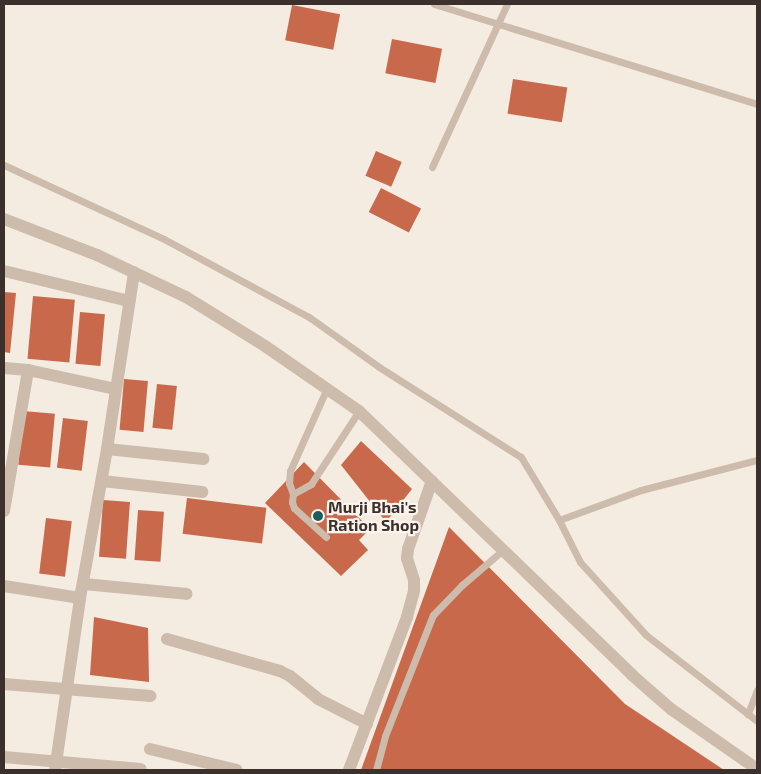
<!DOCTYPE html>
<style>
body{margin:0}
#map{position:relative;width:761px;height:774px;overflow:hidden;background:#f4ebe1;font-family:"Exo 2",sans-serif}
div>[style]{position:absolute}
.building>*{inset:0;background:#c8694b;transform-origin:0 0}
.lane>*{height:7px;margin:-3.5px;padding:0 3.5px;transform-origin:3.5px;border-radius:3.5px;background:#cdbbac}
.street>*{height:12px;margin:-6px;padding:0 6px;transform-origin:6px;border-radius:6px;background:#cdbbac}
.dots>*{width:14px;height:14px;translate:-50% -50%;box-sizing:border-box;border:2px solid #fbf5ee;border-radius:50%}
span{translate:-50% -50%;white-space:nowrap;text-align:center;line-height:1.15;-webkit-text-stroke:4.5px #fbf5ee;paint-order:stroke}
.poi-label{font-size:16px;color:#3b302b;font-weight:700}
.left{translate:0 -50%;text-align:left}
.frame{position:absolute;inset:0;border:5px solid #3b302b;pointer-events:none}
</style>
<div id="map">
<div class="building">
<i style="left:292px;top:5px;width:49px;height:36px;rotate:11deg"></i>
<i style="left:392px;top:39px;width:51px;height:35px;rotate:11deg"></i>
<i style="left:513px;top:79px;width:55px;height:35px;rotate:9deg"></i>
<i style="left:376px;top:151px;width:28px;height:27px;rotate:23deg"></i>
<i style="left:381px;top:188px;width:45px;height:27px;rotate:27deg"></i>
<i style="clip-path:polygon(4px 292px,16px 293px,10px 353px,4px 352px)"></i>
<i style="left:33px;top:296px;width:42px;height:63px;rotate:5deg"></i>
<i style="left:80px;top:312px;width:25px;height:52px;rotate:5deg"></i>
<i style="left:124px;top:379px;width:24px;height:51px;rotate:5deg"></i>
<i style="left:157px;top:384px;width:20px;height:44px;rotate:6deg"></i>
<i style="left:23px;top:411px;width:32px;height:54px;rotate:5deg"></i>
<i style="left:63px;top:418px;width:25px;height:50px;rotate:7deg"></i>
<i style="clip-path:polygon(361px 441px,412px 489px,386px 522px,341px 465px)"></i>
<i style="clip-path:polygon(304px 462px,370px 529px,359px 540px,368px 550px,341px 576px,265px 503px)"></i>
<i style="left:187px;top:498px;width:80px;height:36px;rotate:7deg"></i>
<i style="left:103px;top:500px;width:27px;height:57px;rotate:4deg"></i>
<i style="left:138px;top:510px;width:26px;height:50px;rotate:4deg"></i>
<i style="left:46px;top:518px;width:26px;height:56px;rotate:7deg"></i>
<i style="clip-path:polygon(449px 527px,625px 704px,724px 770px,361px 770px)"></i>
<i style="clip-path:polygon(94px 617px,148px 628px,149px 682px,90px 675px)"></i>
</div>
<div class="lane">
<i style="left:434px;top:4px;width:338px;rotate:17.2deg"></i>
<i style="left:4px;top:165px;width:176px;rotate:24.8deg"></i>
<i style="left:164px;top:239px;width:165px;rotate:28.3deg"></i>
<i style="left:309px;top:317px;width:86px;rotate:35.5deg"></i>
<i style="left:379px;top:367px;width:168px;rotate:32.4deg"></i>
<i style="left:521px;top:457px;width:74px;rotate:58.9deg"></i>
<i style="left:559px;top:520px;width:47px;rotate:63.4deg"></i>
<i style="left:580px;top:562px;width:98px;rotate:47.9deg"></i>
<i style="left:646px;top:635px;width:129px;rotate:37.8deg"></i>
<i style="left:432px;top:167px;width:179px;rotate:-65.3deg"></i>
<i style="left:293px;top:494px;width:21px;rotate:-29deg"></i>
<i style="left:311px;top:484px;width:87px;rotate:-56.7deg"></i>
<i style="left:559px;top:520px;width:87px;rotate:-20.1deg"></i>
<i style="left:641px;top:490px;width:120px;rotate:-14.5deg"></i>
<i style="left:326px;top:537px;width:43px;rotate:-137.8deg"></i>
<i style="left:294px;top:508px;width:6px;rotate:-108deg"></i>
<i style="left:292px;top:502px;width:8px;rotate:-83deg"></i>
<i style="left:293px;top:494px;width:12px;rotate:-110deg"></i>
<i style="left:289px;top:483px;width:12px;rotate:-85deg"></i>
<i style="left:290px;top:471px;width:91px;rotate:-66deg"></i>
<i style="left:757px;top:690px;width:26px;rotate:111deg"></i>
<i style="left:748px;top:714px;width:11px;rotate:38deg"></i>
<i style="left:376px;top:770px;width:35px;rotate:-75deg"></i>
<i style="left:385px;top:736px;width:130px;rotate:-68.4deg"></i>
<i style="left:433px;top:615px;width:42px;rotate:-46deg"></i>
<i style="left:462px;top:585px;width:54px;rotate:-40.5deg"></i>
</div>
<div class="street">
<i style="left:4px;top:219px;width:100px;rotate:21.2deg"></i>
<i style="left:97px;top:255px;width:98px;rotate:25.3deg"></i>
<i style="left:186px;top:297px;width:93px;rotate:31.8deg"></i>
<i style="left:265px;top:346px;width:114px;rotate:34.7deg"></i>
<i style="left:359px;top:411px;width:380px;rotate:44deg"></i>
<i style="left:632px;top:675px;width:52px;rotate:41.1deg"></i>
<i style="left:671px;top:709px;width:105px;rotate:34.9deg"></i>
<i style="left:4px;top:271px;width:129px;rotate:13.5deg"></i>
<i style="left:4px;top:368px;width:24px;rotate:5deg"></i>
<i style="left:28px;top:370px;width:90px;rotate:12.2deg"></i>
<i style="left:107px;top:449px;width:97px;rotate:5.9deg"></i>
<i style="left:102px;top:481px;width:101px;rotate:6.3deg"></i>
<i style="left:4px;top:511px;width:143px;rotate:-80.3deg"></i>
<i style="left:84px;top:584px;width:103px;rotate:5.5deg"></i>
<i style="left:4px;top:586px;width:77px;rotate:9deg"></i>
<i style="left:167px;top:639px;width:117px;rotate:15.8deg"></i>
<i style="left:280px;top:671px;width:11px;rotate:27deg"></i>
<i style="left:290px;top:676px;width:36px;rotate:39deg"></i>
<i style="left:318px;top:699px;width:55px;rotate:27deg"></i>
<i style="left:4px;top:684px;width:147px;rotate:4.7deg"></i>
<i style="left:150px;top:749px;width:89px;rotate:13.6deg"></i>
<i style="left:4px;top:757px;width:137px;rotate:5deg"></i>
<i style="left:55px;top:770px;width:174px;rotate:-81.7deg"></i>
<i style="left:80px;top:598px;width:151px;rotate:-79.7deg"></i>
<i style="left:107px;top:449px;width:179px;rotate:-81.3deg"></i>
<i style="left:349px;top:770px;width:164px;rotate:-69.2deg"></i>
<i style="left:407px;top:617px;width:28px;rotate:-75deg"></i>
<i style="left:414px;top:590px;width:10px;rotate:-90deg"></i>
<i style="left:414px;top:580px;width:23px;rotate:-108deg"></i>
<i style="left:407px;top:558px;width:9px;rotate:-84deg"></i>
<i style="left:408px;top:549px;width:72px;rotate:-70.6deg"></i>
</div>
<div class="dots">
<i style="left:318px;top:516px;background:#1f5a5e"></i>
</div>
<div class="poi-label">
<span class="left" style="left:328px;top:516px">Murji Bhai's<br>Ration Shop</span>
</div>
<div class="frame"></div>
</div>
